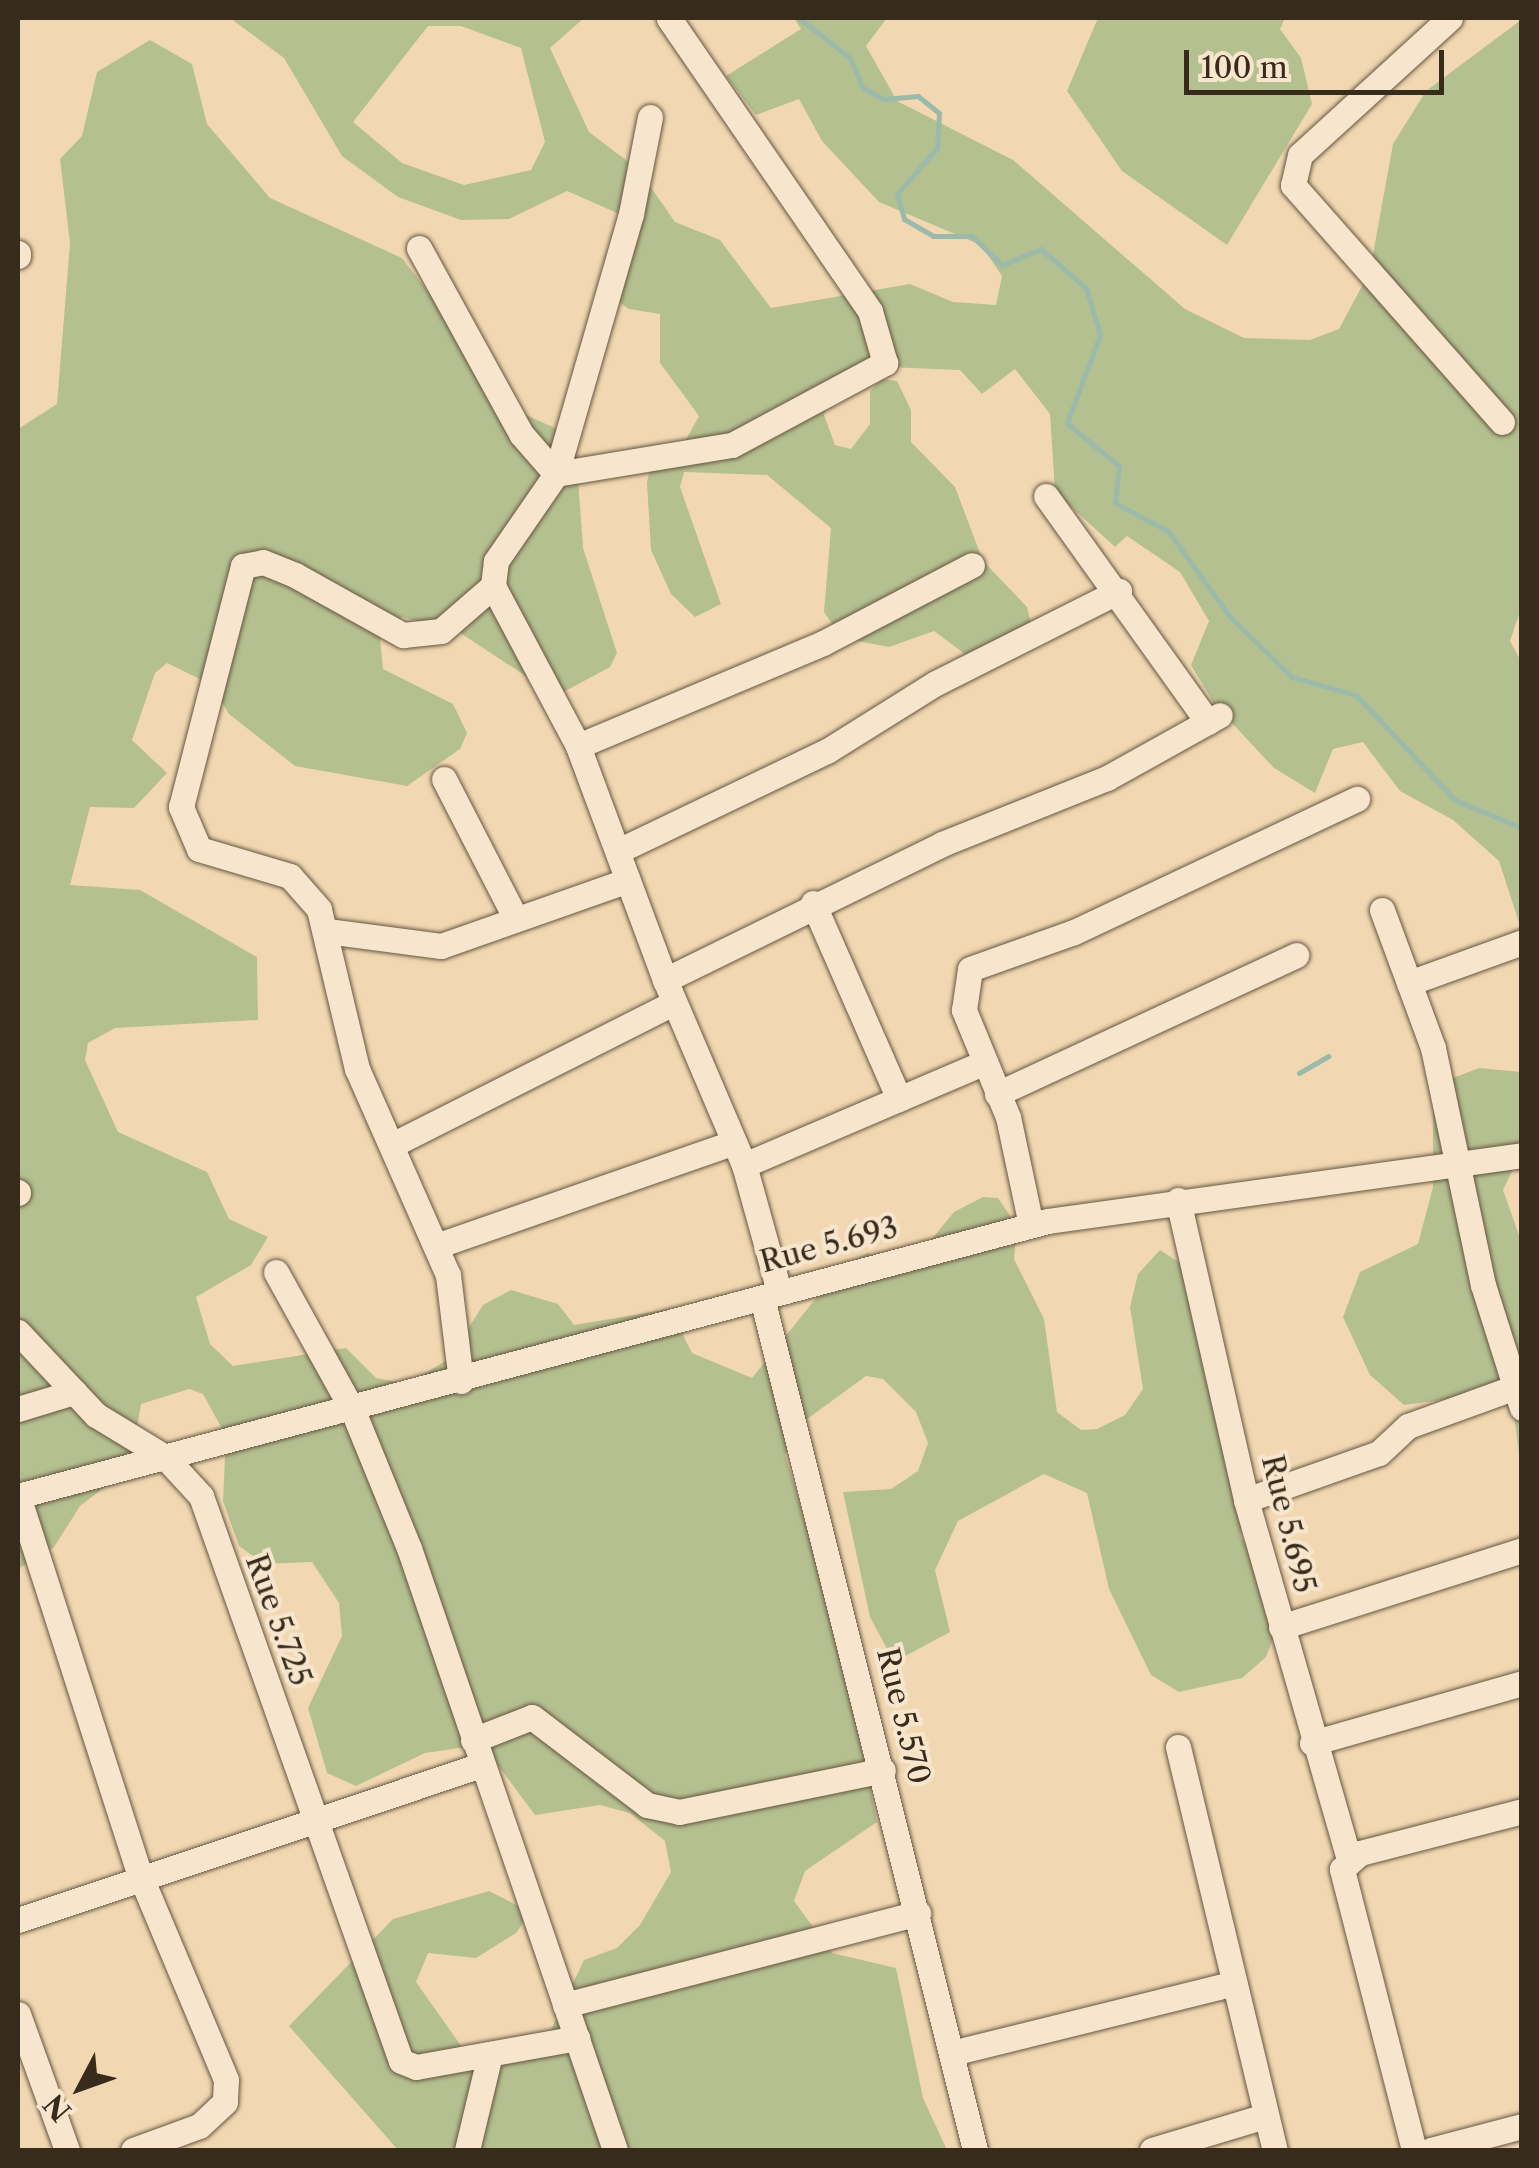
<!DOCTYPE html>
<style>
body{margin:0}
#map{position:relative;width:1539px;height:2168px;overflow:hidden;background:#f2d8b2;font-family:"Libre Caslon Text",serif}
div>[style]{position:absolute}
.green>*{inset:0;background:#b5c090}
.stream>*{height:5px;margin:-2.5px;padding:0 2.5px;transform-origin:2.5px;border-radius:2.5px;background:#9bbaaa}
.roads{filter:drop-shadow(0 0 2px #665642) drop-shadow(0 0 2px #665642)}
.minor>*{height:25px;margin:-12.5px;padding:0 12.5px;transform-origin:12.5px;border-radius:12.5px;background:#f7e6cd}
span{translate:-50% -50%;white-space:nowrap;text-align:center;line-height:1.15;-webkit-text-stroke:8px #f7e6cd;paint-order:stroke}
.street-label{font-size:30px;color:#372b1c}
.frame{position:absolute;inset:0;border:20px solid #372b1c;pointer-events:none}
.north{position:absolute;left:30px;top:2038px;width:100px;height:100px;-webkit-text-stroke:8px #f7e6cd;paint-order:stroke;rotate:229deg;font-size:28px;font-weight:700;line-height:40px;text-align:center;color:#372b1c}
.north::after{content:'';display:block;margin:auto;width:35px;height:45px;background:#372b1c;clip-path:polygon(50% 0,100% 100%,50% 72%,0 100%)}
.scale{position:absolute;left:1184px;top:50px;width:260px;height:45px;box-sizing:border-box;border:5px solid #372b1c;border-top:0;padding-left:12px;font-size:30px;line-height:35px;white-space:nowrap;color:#372b1c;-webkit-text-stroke:8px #f7e6cd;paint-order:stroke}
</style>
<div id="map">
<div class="green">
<i style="clip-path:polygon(evenodd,230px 18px,584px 18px,550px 48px,589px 132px,639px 170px,675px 222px,720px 240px,771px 308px,910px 284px,953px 302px,996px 305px,1002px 276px,981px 245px,879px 202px,822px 141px,799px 99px,756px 115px,726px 76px,801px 29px,794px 18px,887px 18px,866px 46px,897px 101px,1013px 160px,1185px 309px,1244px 338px,1310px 340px,1339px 329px,1370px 271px,1393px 144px,1426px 91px,1521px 20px,1522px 606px,1510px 641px,1522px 663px,1521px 929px,1499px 861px,1453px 820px,1400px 791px,1363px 742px,1333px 749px,1315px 793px,1274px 768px,1215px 705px,1191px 665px,1209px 621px,1180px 572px,1127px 536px,1115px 547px,1055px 492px,1050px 414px,1015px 369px,982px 394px,960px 370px,863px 366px,837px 385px,824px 415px,835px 445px,851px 449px,870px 424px,870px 391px,882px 379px,897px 381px,911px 410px,911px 442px,955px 487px,983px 561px,1027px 607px,1031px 624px,1004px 664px,973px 660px,934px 631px,889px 647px,842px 638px,824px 612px,831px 528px,767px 475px,684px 472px,680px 487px,721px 604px,695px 617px,671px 594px,651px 550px,647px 483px,650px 467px,684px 443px,699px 416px,660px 363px,660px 314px,629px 309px,603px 291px,605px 258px,624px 233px,624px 216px,567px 191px,509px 219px,461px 220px,398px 197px,342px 156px,284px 58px,230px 18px,428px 26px,461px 26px,521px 48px,545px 142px,531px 170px,464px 185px,402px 163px,353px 122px,428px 26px)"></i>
<i style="clip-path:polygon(1098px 18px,1285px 18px,1280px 29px,1301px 58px,1312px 104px,1227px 245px,1122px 171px,1067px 91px)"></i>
<i style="clip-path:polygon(150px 40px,192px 64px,207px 124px,270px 198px,402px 258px,451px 322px,488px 398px,575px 437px,583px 548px,617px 653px,610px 667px,556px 696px,459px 632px,402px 617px,380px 639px,383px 669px,453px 704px,467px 733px,460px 749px,407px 786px,295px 766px,229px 714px,212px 685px,167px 663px,155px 673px,132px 740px,167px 773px,134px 808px,90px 807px,70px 885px,140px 890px,257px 957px,258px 1020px,115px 1028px,88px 1043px,85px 1060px,118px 1132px,207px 1172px,229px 1219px,268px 1237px,251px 1265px,196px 1297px,210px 1344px,233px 1366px,346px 1348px,376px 1378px,407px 1384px,449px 1359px,483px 1305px,511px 1290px,558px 1304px,574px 1325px,670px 1309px,692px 1353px,752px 1378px,841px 1267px,868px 1253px,898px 1267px,913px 1262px,954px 1212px,983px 1197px,998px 1198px,1017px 1226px,1014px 1259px,1044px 1319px,1057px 1412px,1081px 1430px,1097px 1429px,1125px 1415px,1143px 1389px,1130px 1307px,1138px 1274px,1160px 1250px,1188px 1268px,1239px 1435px,1241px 1537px,1270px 1580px,1278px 1626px,1266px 1657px,1242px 1678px,1179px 1692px,1151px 1675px,1109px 1589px,1087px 1493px,1044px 1474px,958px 1521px,935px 1570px,950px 1632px,894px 1662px,870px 1617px,843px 1492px,891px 1489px,918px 1471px,928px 1443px,916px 1412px,883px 1379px,866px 1376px,799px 1425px,785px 1455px,835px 1619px,877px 1822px,805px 1871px,794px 1901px,832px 1953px,896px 1968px,923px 2098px,947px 2150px,398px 2150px,289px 2026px,393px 1919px,489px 1891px,518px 1906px,525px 1920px,516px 1933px,476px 1958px,428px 1953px,416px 1982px,464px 2050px,548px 2036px,584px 1960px,617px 1948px,640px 1925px,671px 1872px,665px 1841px,630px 1813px,600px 1805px,535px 1815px,488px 1752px,473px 1746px,425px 1753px,356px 1786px,327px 1773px,308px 1708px,342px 1636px,339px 1603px,312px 1562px,264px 1564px,239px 1546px,223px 1501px,226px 1436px,203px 1394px,189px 1389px,141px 1404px,130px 1468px,80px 1506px,54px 1547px,18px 1569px,18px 429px,57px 404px,70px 243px,60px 159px,82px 136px,97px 72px)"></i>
<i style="clip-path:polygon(1479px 1068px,1521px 1072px,1521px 1153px,1503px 1190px,1521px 1241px,1521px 1471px,1511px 1391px,1404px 1405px,1370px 1375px,1343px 1317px,1360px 1272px,1418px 1244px,1433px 1187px,1433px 1105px,1448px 1080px)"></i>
</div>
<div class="stream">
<i style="left:799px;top:18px;width:65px;rotate:38.1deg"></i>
<i style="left:850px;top:58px;width:33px;rotate:67deg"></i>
<i style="left:863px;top:88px;width:24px;rotate:28deg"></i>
<i style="left:884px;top:99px;width:34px;rotate:-5deg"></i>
<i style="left:918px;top:96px;width:27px;rotate:39deg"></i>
<i style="left:939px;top:113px;width:35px;rotate:93deg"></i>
<i style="left:937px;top:148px;width:61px;rotate:131deg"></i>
<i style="left:897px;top:194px;width:26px;rotate:74deg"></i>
<i style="left:904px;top:219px;width:34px;rotate:30deg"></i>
<i style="left:933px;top:236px;width:39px"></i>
<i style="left:972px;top:236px;width:42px;rotate:44deg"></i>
<i style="left:1002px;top:265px;width:42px;rotate:-22.3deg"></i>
<i style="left:1041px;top:249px;width:60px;rotate:40.9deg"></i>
<i style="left:1086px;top:288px;width:49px;rotate:73.4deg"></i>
<i style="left:1100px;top:335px;width:94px;rotate:110.6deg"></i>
<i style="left:1067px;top:423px;width:67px;rotate:39.6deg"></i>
<i style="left:1119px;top:466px;width:37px;rotate:96deg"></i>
<i style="left:1115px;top:503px;width:60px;rotate:27.8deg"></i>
<i style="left:1168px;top:531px;width:107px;rotate:54.1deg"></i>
<i style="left:1231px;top:618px;width:85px;rotate:44deg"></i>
<i style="left:1292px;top:677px;width:66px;rotate:15.7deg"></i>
<i style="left:1356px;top:695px;width:144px;rotate:46.7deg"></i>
<i style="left:1455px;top:800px;width:73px;rotate:22.7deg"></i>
<i style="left:1299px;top:1073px;width:34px;rotate:-30deg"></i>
</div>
<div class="roads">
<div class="minor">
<i style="left:1450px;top:18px;width:203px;rotate:137.6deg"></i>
<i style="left:1300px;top:155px;width:31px;rotate:103deg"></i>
<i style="left:1293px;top:185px;width:316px;rotate:48.6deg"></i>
<i style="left:650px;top:117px;width:99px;rotate:101.1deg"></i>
<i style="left:631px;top:214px;width:271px;rotate:106.1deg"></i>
<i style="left:556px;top:474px;width:178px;rotate:-9.4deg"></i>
<i style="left:732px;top:445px;width:174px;rotate:-28.2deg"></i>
<i style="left:885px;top:363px;width:54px;rotate:-106.1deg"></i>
<i style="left:870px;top:311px;width:355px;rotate:-124.5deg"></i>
<i style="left:419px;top:248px;width:213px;rotate:61.2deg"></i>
<i style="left:522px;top:435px;width:52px;rotate:48.9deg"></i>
<i style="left:556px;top:474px;width:106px;rotate:124.6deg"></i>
<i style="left:496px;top:561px;width:25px;rotate:97deg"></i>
<i style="left:493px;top:586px;width:181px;rotate:62deg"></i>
<i style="left:578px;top:746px;width:250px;rotate:69.6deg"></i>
<i style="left:18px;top:253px;width:3px;rotate:90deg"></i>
<i style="left:1046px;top:496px;width:278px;rotate:54.4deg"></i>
<i style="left:578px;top:746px;width:266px;rotate:-22.8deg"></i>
<i style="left:823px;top:643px;width:168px;rotate:-27.6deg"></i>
<i style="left:444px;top:779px;width:157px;rotate:62.8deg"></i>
<i style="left:618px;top:851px;width:232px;rotate:-25.6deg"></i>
<i style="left:827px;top:751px;width:128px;rotate:-32deg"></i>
<i style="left:936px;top:683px;width:205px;rotate:-26.7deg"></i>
<i style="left:813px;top:903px;width:214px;rotate:66.3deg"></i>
<i style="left:1382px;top:910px;width:147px;rotate:69.7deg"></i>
<i style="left:1433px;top:1048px;width:242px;rotate:78.1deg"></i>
<i style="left:1483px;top:1285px;width:129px;rotate:72.4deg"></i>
<i style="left:327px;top:931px;width:115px;rotate:7.5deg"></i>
<i style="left:441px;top:946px;width:198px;rotate:-19.4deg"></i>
<i style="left:1409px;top:983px;width:120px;rotate:-19.9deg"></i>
<i style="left:997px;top:1094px;width:330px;rotate:-24.9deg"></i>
<i style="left:392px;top:1145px;width:315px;rotate:-26.8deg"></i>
<i style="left:744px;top:1165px;width:260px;rotate:-23.1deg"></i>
<i style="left:18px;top:1192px;width:1px;rotate:90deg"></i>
<i style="left:1178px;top:1200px;width:308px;rotate:77.2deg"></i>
<i style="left:1246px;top:1500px;width:374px;rotate:74deg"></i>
<i style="left:1031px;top:1225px;width:110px;rotate:-102deg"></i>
<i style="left:1008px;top:1117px;width:116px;rotate:-112.4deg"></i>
<i style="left:964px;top:1010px;width:41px;rotate:-81.7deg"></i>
<i style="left:970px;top:969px;width:110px;rotate:-19.6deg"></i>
<i style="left:1074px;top:932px;width:313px;rotate:-25.2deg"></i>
<i style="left:436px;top:1246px;width:313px;rotate:-19.2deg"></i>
<i style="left:276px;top:1272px;width:159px;rotate:61deg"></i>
<i style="left:353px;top:1411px;width:148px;rotate:67.8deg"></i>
<i style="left:409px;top:1548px;width:636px;rotate:71.11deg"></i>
<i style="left:779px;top:1291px;width:131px;rotate:-105.5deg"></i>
<i style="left:744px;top:1165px;width:201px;rotate:-113.1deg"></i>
<i style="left:665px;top:980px;width:309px;rotate:-26.1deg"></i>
<i style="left:942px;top:844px;width:178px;rotate:-21.8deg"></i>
<i style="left:1107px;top:778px;width:129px;rotate:-29.1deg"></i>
<i style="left:762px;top:1298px;width:878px;rotate:75.96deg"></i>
<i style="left:18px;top:1332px;width:114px;rotate:46.8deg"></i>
<i style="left:96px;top:1415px;width:81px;rotate:31.3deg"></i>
<i style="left:165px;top:1457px;width:53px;rotate:47.3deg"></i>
<i style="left:201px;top:1496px;width:599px;rotate:70.51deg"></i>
<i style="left:401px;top:2061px;width:16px;rotate:22deg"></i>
<i style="left:416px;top:2067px;width:164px;rotate:-10.2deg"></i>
<i style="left:461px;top:1381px;width:107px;rotate:-97deg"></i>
<i style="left:448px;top:1275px;width:225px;rotate:-113.8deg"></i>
<i style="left:357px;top:1069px;width:164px;rotate:-103.4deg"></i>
<i style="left:319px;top:909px;width:44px;rotate:-131.3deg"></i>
<i style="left:290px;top:876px;width:95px;rotate:-163.5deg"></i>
<i style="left:199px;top:849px;width:46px;rotate:-113.2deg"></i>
<i style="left:181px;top:807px;width:249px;rotate:-75.6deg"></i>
<i style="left:243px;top:566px;width:20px;rotate:-11deg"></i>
<i style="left:263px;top:562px;width:35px;rotate:22deg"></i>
<i style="left:295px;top:575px;width:124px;rotate:29.1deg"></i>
<i style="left:403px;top:635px;width:38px;rotate:-6deg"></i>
<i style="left:441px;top:631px;width:69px;rotate:-40.9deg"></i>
<i style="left:18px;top:1409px;width:59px;rotate:-16.9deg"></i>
<i style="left:18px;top:1496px;width:1066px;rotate:-14.95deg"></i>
<i style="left:1048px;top:1221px;width:479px;rotate:-7.9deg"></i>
<i style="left:18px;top:1496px;width:398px;rotate:72.2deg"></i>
<i style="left:140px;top:1875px;width:222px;rotate:67.2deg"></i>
<i style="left:226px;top:2080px;width:22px;rotate:93deg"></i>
<i style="left:225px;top:2102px;width:35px;rotate:137deg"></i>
<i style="left:199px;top:2126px;width:70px;rotate:160deg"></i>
<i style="left:1246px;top:1500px;width:141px;rotate:-19.5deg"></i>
<i style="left:1379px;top:1453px;width:40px;rotate:-43deg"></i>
<i style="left:1408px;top:1426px;width:115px;rotate:-19.9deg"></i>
<i style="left:1281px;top:1627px;width:253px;rotate:-17.7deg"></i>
<i style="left:473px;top:1740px;width:63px;rotate:-21.3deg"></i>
<i style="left:532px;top:1717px;width:145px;rotate:37.4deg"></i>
<i style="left:647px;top:1805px;width:33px;rotate:12deg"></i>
<i style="left:679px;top:1812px;width:208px;rotate:-11.6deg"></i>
<i style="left:1312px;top:1743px;width:218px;rotate:-15.9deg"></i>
<i style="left:1178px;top:1747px;width:415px;rotate:76.5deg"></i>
<i style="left:18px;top:1920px;width:489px;rotate:-18.5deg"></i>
<i style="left:565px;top:2005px;width:365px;rotate:-14.6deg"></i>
<i style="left:18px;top:2014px;width:145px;rotate:70.2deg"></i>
<i style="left:952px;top:2053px;width:291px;rotate:-13.9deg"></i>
<i style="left:467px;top:2150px;width:99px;rotate:-76.5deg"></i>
<i style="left:1152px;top:2150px;width:118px;rotate:-16.7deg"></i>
<i style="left:1414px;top:2150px;width:290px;rotate:-104.4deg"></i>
<i style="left:1342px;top:1869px;width:24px;rotate:-42deg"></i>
<i style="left:1360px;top:1853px;width:167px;rotate:-14.5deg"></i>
<i style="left:1431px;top:2150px;width:94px;rotate:-14.8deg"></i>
</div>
</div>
<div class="street-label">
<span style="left:829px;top:1245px;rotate:-15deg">Rue 5.693</span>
<span style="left:1288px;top:1524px;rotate:76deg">Rue 5.695</span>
<span style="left:278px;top:1620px;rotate:70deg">Rue 5.725</span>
<span style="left:903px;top:1716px;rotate:76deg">Rue 5.570</span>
</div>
<div class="frame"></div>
<div class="north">N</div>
<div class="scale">100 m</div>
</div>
